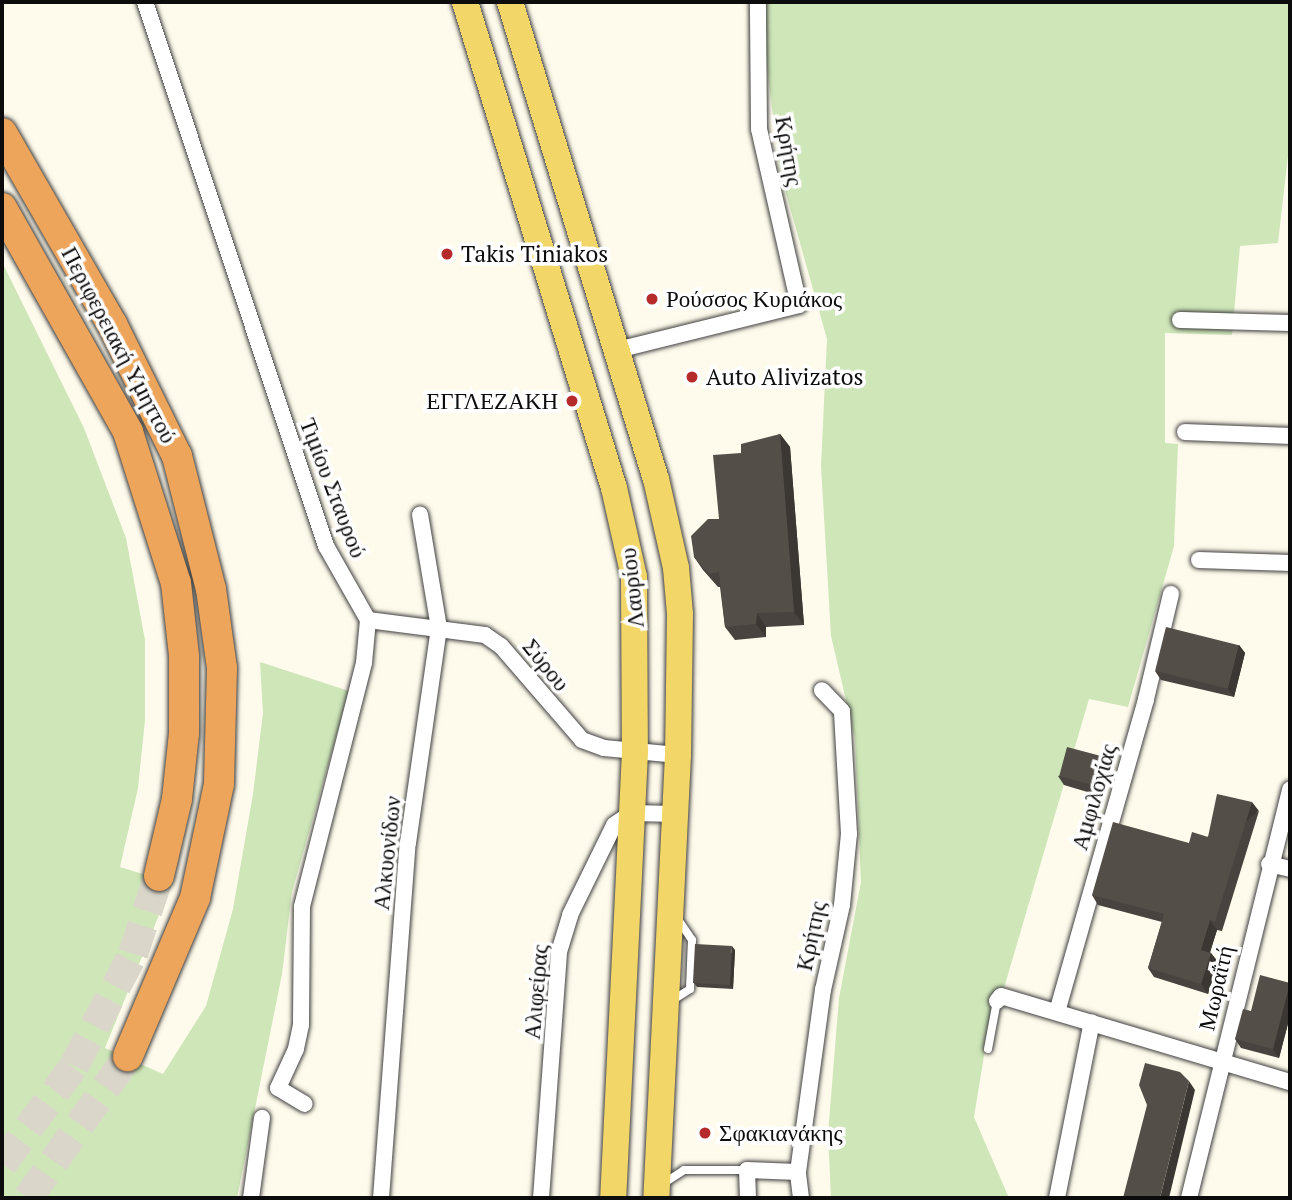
<!DOCTYPE html>
<meta charset="utf-8">
<style>
body{margin:0}
#map{position:relative;width:1292px;height:1200px;overflow:hidden;background:#fefbec;font-family:"PT Serif",serif}
div>[style]{position:absolute}
.green>*{inset:0;background:#cee6b8}
.motorway-tunnel>*{height:30px;margin-top:-15px;transform-origin:0;background:repeating-linear-gradient(90deg,#dad7ca 0 30px,transparent 0 45px)}
.roads{filter:drop-shadow(0 0 2px #3f3f3f) drop-shadow(0 0 2px #3f3f3f)}
.service>*{height:8px;margin:-4px;padding:0 4px;transform-origin:4px;border-radius:4px;background:#fff}
.minor>*{height:16px;margin:-8px;padding:0 8px;transform-origin:8px;border-radius:8px;background:#fff}
.primary>*{height:26px;margin:-13px;padding:0 13px;transform-origin:13px;border-radius:13px;background:#f2d668}
.motorway>*{height:30px;margin:-15px;padding:0 15px;transform-origin:15px;border-radius:15px;background:#eda45b}
.wall>*{inset:0;background:#48433f}
.shaded-wall>*{inset:0;background:#3b3733;transform-origin:0 0}
.building>*{inset:0;background:#544e49;transform-origin:0 0}
.dots>*{width:19px;height:19px;translate:-50% -50%;box-sizing:border-box;border:4px solid #fff;border-radius:50%}
span{translate:-50% -50%;white-space:nowrap;text-align:center;line-height:1.15;-webkit-text-stroke:7px #fff;paint-order:stroke}
.street-label{font-size:23px;color:#0c0c0c}
.poi-label{font-size:23px;color:#0c0c0c}
.left{translate:0 -50%;text-align:left}
.right{translate:-100% -50%;text-align:right}
.frame{position:absolute;inset:0;border:4px solid #0c0c0c;pointer-events:none}
</style>
<div id="map">
<div class="green">
<i style="clip-path:polygon(767px 2px,1290px 2px,1290px 138px,1278px 243px,1240px 246px,1232px 335px,1165px 333px,1165px 443px,1178px 444px,1174px 546px,1128px 707px,1089px 699px,984px 1056px,974px 1117px,1009px 1198px,831px 1198px,828px 1134px,839px 998px,861px 882px,855px 739px,831px 636px,821px 466px,827px 339px,780px 172px,765px 51px)"></i>
<i style="clip-path:polygon(2px 262px,84px 428px,126px 538px,145px 640px,145px 720px,138px 788px,120px 867px,172px 883px,105px 1048px,163px 1074px,206px 1006px,233px 909px,253px 794px,263px 713px,260px 662px,349px 691px,292px 892px,282px 974px,237px 1198px,2px 1198px)"></i>
</div>
<div class="motorway-tunnel">
<i style="left:2px;top:1164px;width:122px;rotate:-53.7deg"></i>
<i style="left:74px;top:1066px;width:127px;rotate:-62.2deg"></i>
<i style="left:133px;top:954px;width:82px;rotate:-71.6deg"></i>
<i style="left:28px;top:1198px;width:174px;rotate:-54.8deg"></i>
</div>
<div class="roads">
<div class="service">
<i style="left:671px;top:1001px;width:22px;rotate:-32deg"></i>
<i style="left:690px;top:989px;width:49px;rotate:-87.7deg"></i>
<i style="left:692px;top:940px;width:27px;rotate:-124deg"></i>
<i style="left:988px;top:1049px;width:49px;rotate:-79.4deg"></i>
<i style="left:661px;top:1185px;width:27px;rotate:-33deg"></i>
<i style="left:684px;top:1170px;width:63px"></i>
</div>
<div class="minor">
<i style="left:145px;top:2px;width:573px;rotate:71.6deg"></i>
<i style="left:326px;top:546px;width:85px;rotate:60.4deg"></i>
<i style="left:368px;top:620px;width:43px;rotate:95.3deg"></i>
<i style="left:364px;top:663px;width:252px;rotate:104.3deg"></i>
<i style="left:302px;top:907px;width:118px;rotate:90.5deg"></i>
<i style="left:301px;top:1025px;width:25px;rotate:102deg"></i>
<i style="left:296px;top:1049px;width:43px;rotate:114.8deg"></i>
<i style="left:278px;top:1088px;width:31px;rotate:31deg"></i>
<i style="left:1180px;top:320px;width:110px;rotate:1.6deg"></i>
<i style="left:617px;top:350px;width:187px;rotate:-13.9deg"></i>
<i style="left:799px;top:305px;width:180px;rotate:-102.8deg"></i>
<i style="left:759px;top:129px;width:127px;rotate:-90.5deg"></i>
<i style="left:1185px;top:432px;width:105px;rotate:2.2deg"></i>
<i style="left:1199px;top:560px;width:91px;rotate:1.9deg"></i>
<i style="left:368px;top:620px;width:118px;rotate:7.3deg"></i>
<i style="left:485px;top:635px;width:19px;rotate:35deg"></i>
<i style="left:501px;top:646px;width:124px;rotate:49.2deg"></i>
<i style="left:582px;top:740px;width:23px;rotate:20deg"></i>
<i style="left:604px;top:748px;width:74px;rotate:5.4deg"></i>
<i style="left:1269px;top:864px;width:22px;rotate:13deg"></i>
<i style="left:997px;top:1001px;width:6px;rotate:-51deg"></i>
<i style="left:1001px;top:996px;width:302px;rotate:16.6deg"></i>
<i style="left:1057px;top:1012px;width:325px;rotate:-74.1deg"></i>
<i style="left:1146px;top:699px;width:108px;rotate:-76.6deg"></i>
<i style="left:251px;top:1198px;width:81px;rotate:-82.2deg"></i>
<i style="left:381px;top:1198px;width:356px;rotate:-85.7deg"></i>
<i style="left:408px;top:843px;width:217px;rotate:-81.8deg"></i>
<i style="left:439px;top:628px;width:115px;rotate:-99.5deg"></i>
<i style="left:541px;top:1198px;width:247px;rotate:-85.8deg"></i>
<i style="left:559px;top:952px;width:39px;rotate:-73deg"></i>
<i style="left:570px;top:915px;width:100px;rotate:-63.9deg"></i>
<i style="left:614px;top:825px;width:22px;rotate:-34deg"></i>
<i style="left:632px;top:813px;width:44px;rotate:1.3deg"></i>
<i style="left:748px;top:1198px;width:28px;rotate:-92deg"></i>
<i style="left:747px;top:1170px;width:51px;rotate:2.2deg"></i>
<i style="left:801px;top:1198px;width:26px;rotate:-97deg"></i>
<i style="left:798px;top:1172px;width:184px;rotate:-82.2deg"></i>
<i style="left:823px;top:990px;width:87px;rotate:-77.4deg"></i>
<i style="left:842px;top:905px;width:71px;rotate:-84.4deg"></i>
<i style="left:849px;top:834px;width:123px;rotate:-93.3deg"></i>
<i style="left:842px;top:711px;width:29px;rotate:-134deg"></i>
<i style="left:1057px;top:1198px;width:179px;rotate:-78.8deg"></i>
<i style="left:1189px;top:1198px;width:421px;rotate:-76.1deg"></i>
</div>
<div class="primary">
<i style="left:465px;top:2px;width:508px;rotate:72.96deg"></i>
<i style="left:614px;top:488px;width:91px;rotate:77.3deg"></i>
<i style="left:634px;top:577px;width:175px;rotate:89.7deg"></i>
<i style="left:635px;top:752px;width:447px;rotate:92.8deg"></i>
<i style="left:510px;top:2px;width:499px;rotate:73deg"></i>
<i style="left:656px;top:479px;width:91px;rotate:77.3deg"></i>
<i style="left:676px;top:568px;width:46px;rotate:85deg"></i>
<i style="left:680px;top:614px;width:141px;rotate:90.8deg"></i>
<i style="left:678px;top:755px;width:444px;rotate:92.8deg"></i>
</div>
<div class="motorway">
<i style="left:2px;top:133px;width:220px;rotate:60.1deg"></i>
<i style="left:112px;top:324px;width:147px;rotate:63.8deg"></i>
<i style="left:177px;top:456px;width:137px;rotate:75.7deg"></i>
<i style="left:211px;top:589px;width:80px;rotate:82.1deg"></i>
<i style="left:222px;top:668px;width:116px;rotate:91.5deg"></i>
<i style="left:219px;top:784px;width:116px;rotate:101.9deg"></i>
<i style="left:195px;top:898px;width:172px;rotate:113deg"></i>
<i style="left:2px;top:208px;width:257px;rotate:60.6deg"></i>
<i style="left:128px;top:432px;width:158px;rotate:72.4deg"></i>
<i style="left:176px;top:583px;width:73px;rotate:83.7deg"></i>
<i style="left:184px;top:656px;width:77px;rotate:90deg"></i>
<i style="left:184px;top:733px;width:66px;rotate:96.1deg"></i>
<i style="left:177px;top:799px;width:79px;rotate:103.2deg"></i>
</div>
</div>
<div class="wall">
<i style="clip-path:polygon(780px 434px,790px 447px,804px 625px,766px 627px,766px 637px,735px 640px,725px 627px,720px 587px,718px 587px,703px 570px,694px 557px,719px 519px,741px 453px)"></i>
<i style="clip-path:polygon(1239px 645px,1245px 653px,1234px 697px,1161px 680px,1155px 671px)"></i>
<i style="clip-path:polygon(1113px 767px,1104px 797px,1064px 785px,1058px 776px)"></i>
<i style="clip-path:polygon(1259px 811px,1222px 931px,1217px 930px,1210px 952px,1218px 962px,1208px 994px,1154px 977px,1148px 968px,1162px 922px,1098px 905px,1092px 895px,1189px 843px,1208px 837px)"></i>
<i style="clip-path:polygon(735px 950px,733px 989px,697px 987px,694px 983px)"></i>
<i style="clip-path:polygon(1290px 983px,1290px 1016px,1279px 1058px,1241px 1048px,1235px 1039px,1251px 1011px)"></i>
</div>
<div class="shaded-wall">
<i style="clip-path:polygon(780px 434px,790px 447px,804px 625px,794px 612px)"></i>
<i style="clip-path:polygon(757px 613px,766px 627px,766px 637px,756px 624px)"></i>
<i style="clip-path:polygon(1239px 645px,1245px 653px,1234px 697px,1227px 688px)"></i>
<i style="clip-path:polygon(1107px 758px,1113px 767px,1104px 797px,1098px 788px)"></i>
<i style="left:1252px;top:802px;width:11px;height:126px;rotate:52deg"></i>
<i style="clip-path:polygon(1210px 920px,1217px 930px,1208px 959px,1201px 950px)"></i>
<i style="clip-path:polygon(732px 946px,735px 950px,733px 989px,730px 984px)"></i>
<i style="clip-path:polygon(1211px 953px,1218px 962px,1208px 994px,1201px 984px)"></i>
<i style="clip-path:polygon(1290px 983px,1290px 1016px,1279px 1058px,1273px 1049px)"></i>
<i style="clip-path:polygon(1189px 1081px,1195px 1090px,1169px 1198px,1160px 1198px)"></i>
</div>
<div class="building">
<i style="clip-path:polygon(780px 434px,794px 612px,757px 613px,756px 624px,725px 627px,719px 572px,709px 574px,694px 557px,691px 536px,708px 519px,719px 519px,713px 455px,741px 453px,741px 444px)"></i>
<i style="left:1166px;top:627px;width:75px;height:45px;rotate:14deg"></i>
<i style="left:1067px;top:747px;width:41px;height:30px;rotate:15deg"></i>
<i style="clip-path:polygon(1217px 794px,1252px 802px,1215px 922px,1210px 920px,1201px 950px,1211px 953px,1201px 984px,1148px 968px,1164px 914px,1092px 895px,1113px 822px,1189px 843px,1192px 832px,1208px 837px)"></i>
<i style="left:695px;top:944px;width:37px;height:39px;rotate:3deg"></i>
<i style="clip-path:polygon(1260px 975px,1290px 983px,1273px 1049px,1235px 1039px,1243px 1009px,1251px 1011px)"></i>
<i style="clip-path:polygon(1145px 1063px,1180px 1072px,1189px 1081px,1160px 1198px,1123px 1198px,1147px 1105px,1139px 1085px)"></i>
</div>
<div class="dots">
<i style="left:447px;top:254px;background:#b52b2c"></i>
<i style="left:652px;top:299px;background:#b52b2c"></i>
<i style="left:692px;top:377px;background:#b52b2c"></i>
<i style="left:572px;top:401px;background:#b52b2c"></i>
<i style="left:705px;top:1133px;background:#b52b2c"></i>
</div>
<div class="street-label">
<span style="left:789px;top:151px;rotate:80deg">Κρήτης</span>
<span style="left:119px;top:345px;rotate:62deg">Περιφερειακή Υμηττού</span>
<span style="left:333px;top:488px;rotate:69deg">Τιμίου Σταυρού</span>
<span style="left:632px;top:588px;rotate:-96deg">Λαυρίου</span>
<span style="left:546px;top:665px;rotate:51deg">Σύρου</span>
<span style="left:1094px;top:797px;rotate:-74deg">Αμφιλοχίας</span>
<span style="left:387px;top:853px;rotate:-84deg">Αλκυονίδων</span>
<span style="left:811px;top:936px;rotate:-78deg">Κρήτης</span>
<span style="left:1216px;top:988px;rotate:-77deg">Μωραΐτή</span>
<span style="left:536px;top:992px;rotate:-85deg">Αλιφείρας</span>
</div>
<div class="poi-label">
<span class="left" style="left:461px;top:254px">Takis Tiniakos</span>
<span class="left" style="left:666px;top:299px">Ρούσσος Κυριάκος</span>
<span class="left" style="left:706px;top:377px">Auto Alivizatos</span>
<span class="right" style="left:558px;top:401px">ΕΓΓΛΕΖΑΚΗ</span>
<span class="left" style="left:719px;top:1133px">Σφακιανάκης</span>
</div>
<div class="frame"></div>
</div>
